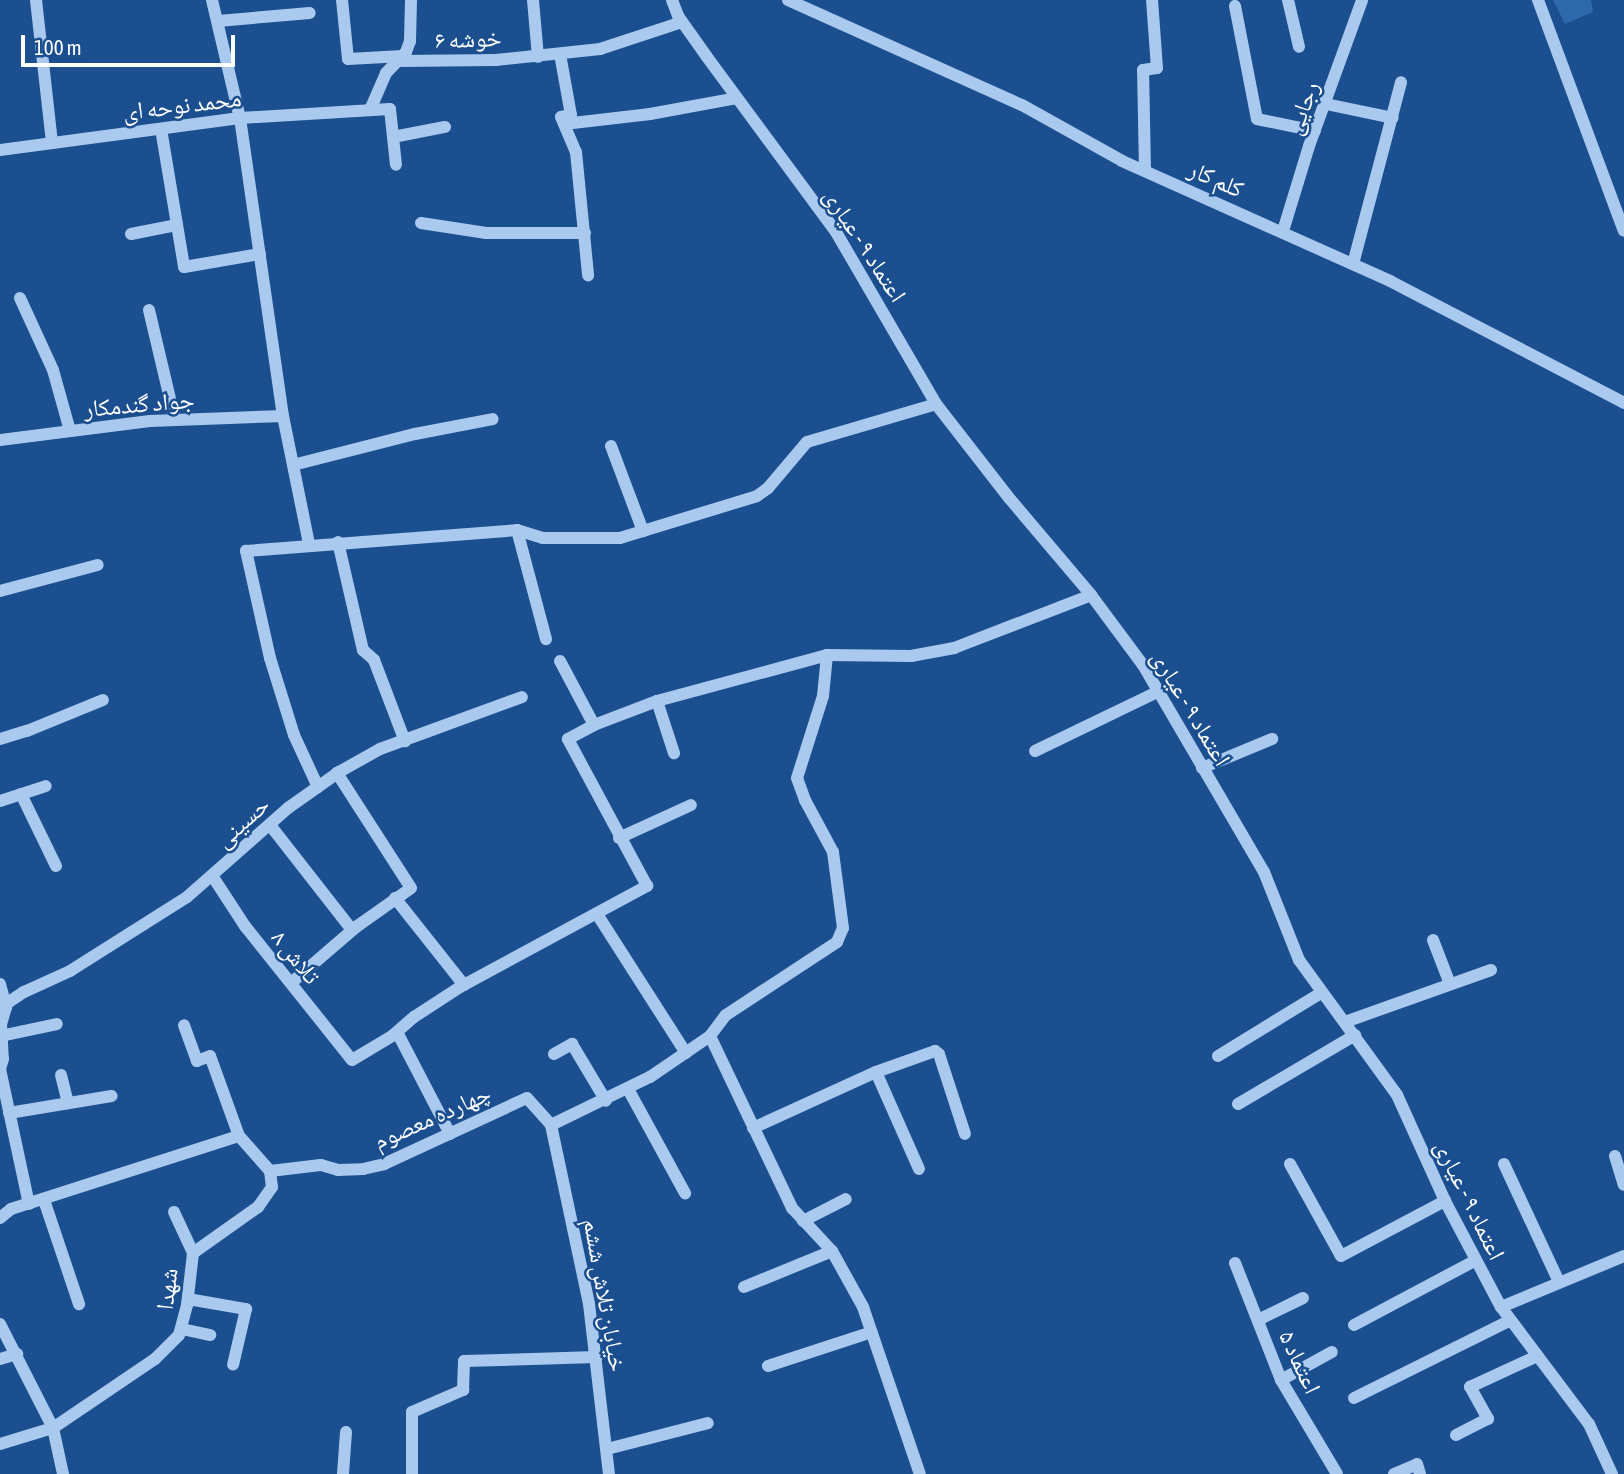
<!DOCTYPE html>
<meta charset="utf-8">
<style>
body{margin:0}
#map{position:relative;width:1624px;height:1474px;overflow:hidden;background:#1b4f8f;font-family:"Asap Condensed","Noto Naskh Arabic",sans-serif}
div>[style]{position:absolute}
.green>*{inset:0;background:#2e69ad}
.minor>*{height:12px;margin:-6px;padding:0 6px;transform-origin:6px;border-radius:6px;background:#a9c9ee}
span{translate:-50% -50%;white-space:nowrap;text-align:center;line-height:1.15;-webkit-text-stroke:5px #1b4f8f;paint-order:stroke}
.street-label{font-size:24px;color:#fff}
.scale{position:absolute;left:21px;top:35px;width:214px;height:32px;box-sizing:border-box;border:4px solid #fff;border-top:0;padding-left:9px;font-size:21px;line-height:24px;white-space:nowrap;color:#fff;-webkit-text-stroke:5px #1b4f8f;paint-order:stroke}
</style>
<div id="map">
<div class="green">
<i style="clip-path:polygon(1553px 0,1591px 0,1593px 12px,1565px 24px)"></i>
</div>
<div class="minor">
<i style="left:36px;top:0;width:144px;rotate:83.6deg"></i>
<i style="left:212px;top:0;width:121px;rotate:76.7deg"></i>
<i style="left:240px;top:118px;width:301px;rotate:81.8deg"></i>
<i style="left:283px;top:416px;width:131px;rotate:78.5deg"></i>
<i style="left:342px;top:0;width:59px;rotate:84.2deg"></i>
<i style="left:348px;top:59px;width:55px;rotate:-3.1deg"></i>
<i style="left:533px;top:0;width:57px;rotate:85deg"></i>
<i style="left:672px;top:0;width:17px;rotate:69deg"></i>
<i style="left:678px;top:16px;width:50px;rotate:54.7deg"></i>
<i style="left:707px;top:57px;width:217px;rotate:53.6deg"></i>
<i style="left:836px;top:232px;width:199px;rotate:59.8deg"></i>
<i style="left:936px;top:404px;width:120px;rotate:52.1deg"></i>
<i style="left:1010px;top:499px;width:126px;rotate:49.8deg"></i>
<i style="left:1091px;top:595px;width:87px;rotate:53.4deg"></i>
<i style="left:1143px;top:665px;width:240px;rotate:59.7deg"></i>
<i style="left:1264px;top:872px;width:95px;rotate:68.3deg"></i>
<i style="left:1299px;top:960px;width:167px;rotate:54deg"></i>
<i style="left:1397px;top:1095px;width:116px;rotate:65.6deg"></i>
<i style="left:1445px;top:1201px;width:120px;rotate:62.2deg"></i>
<i style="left:1501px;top:1307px;width:146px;rotate:53.1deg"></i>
<i style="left:1589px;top:1424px;width:55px;rotate:65.3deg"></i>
<i style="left:788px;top:0;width:256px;rotate:24.2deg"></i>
<i style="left:1022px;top:105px;width:115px;rotate:29.2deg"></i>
<i style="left:1122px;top:161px;width:294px;rotate:24.1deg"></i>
<i style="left:1390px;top:281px;width:264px;rotate:27.5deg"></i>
<i style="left:1288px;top:0;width:48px;rotate:76.8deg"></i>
<i style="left:1538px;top:0;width:246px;rotate:69.6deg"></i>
<i style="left:1235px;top:6px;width:115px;rotate:79deg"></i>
<i style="left:1257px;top:119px;width:59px;rotate:11.7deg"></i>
<i style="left:218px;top:21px;width:92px;rotate:-5deg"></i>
<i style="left:560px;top:54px;width:62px;rotate:79.8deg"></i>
<i style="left:571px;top:115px;width:10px;rotate:169deg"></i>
<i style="left:561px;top:117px;width:38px;rotate:67deg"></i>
<i style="left:576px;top:152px;width:124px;rotate:84.4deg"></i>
<i style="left:399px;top:61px;width:97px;rotate:-0.6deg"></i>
<i style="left:496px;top:60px;width:105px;rotate:-6deg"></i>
<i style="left:600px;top:49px;width:86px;rotate:-18.2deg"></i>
<i style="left:1326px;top:104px;width:68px;rotate:11.8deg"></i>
<i style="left:370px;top:110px;width:40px;rotate:-66.6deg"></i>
<i style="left:386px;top:73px;width:29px;rotate:-46deg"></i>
<i style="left:406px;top:52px;width:12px;rotate:-70deg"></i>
<i style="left:410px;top:41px;width:41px;rotate:-88.6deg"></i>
<i style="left:564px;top:124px;width:87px;rotate:-6.6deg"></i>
<i style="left:650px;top:114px;width:88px;rotate:-10.4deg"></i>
<i style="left:161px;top:129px;width:140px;rotate:80.5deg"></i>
<i style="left:184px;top:267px;width:77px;rotate:-9.7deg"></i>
<i style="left:393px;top:137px;width:53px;rotate:-10.9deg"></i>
<i style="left:0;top:150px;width:242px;rotate:-7.6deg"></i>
<i style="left:240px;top:118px;width:150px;rotate:-3.4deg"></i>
<i style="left:390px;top:109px;width:56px;rotate:83.9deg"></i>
<i style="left:1145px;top:171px;width:101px;rotate:-91.1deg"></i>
<i style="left:1143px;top:70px;width:14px;rotate:-8deg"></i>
<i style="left:1157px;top:68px;width:68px;rotate:-94.2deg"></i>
<i style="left:421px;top:223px;width:66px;rotate:8.7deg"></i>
<i style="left:486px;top:233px;width:99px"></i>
<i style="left:1283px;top:231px;width:89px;rotate:-73deg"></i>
<i style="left:1309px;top:146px;width:155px;rotate:-70deg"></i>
<i style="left:131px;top:234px;width:47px;rotate:-11.1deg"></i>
<i style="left:1353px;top:264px;width:188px;rotate:-75.2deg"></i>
<i style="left:20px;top:298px;width:79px;rotate:65.4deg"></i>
<i style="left:53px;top:370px;width:63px;rotate:74.4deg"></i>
<i style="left:149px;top:310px;width:113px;rotate:76.7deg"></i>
<i style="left:0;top:440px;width:151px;rotate:-7.2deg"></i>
<i style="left:150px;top:421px;width:133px;rotate:-2.2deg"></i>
<i style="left:611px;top:446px;width:91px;rotate:69.4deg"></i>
<i style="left:293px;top:465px;width:126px;rotate:-14.3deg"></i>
<i style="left:415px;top:434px;width:79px;rotate:-10.9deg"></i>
<i style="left:517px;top:530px;width:113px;rotate:75.1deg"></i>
<i style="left:338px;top:542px;width:111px;rotate:77deg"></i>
<i style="left:363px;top:650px;width:15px;rotate:42deg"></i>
<i style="left:374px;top:660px;width:87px;rotate:69.1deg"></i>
<i style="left:0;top:591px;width:101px;rotate:-14.9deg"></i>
<i style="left:560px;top:661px;width:72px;rotate:62deg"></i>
<i style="left:657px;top:701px;width:55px;rotate:71.9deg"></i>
<i style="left:0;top:739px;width:28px;rotate:-17deg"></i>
<i style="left:27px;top:731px;width:82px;rotate:-22.2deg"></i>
<i style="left:1035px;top:751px;width:136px;rotate:-25.8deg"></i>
<i style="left:1202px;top:768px;width:76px;rotate:-22.5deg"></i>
<i style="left:318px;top:787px;width:57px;rotate:-114.8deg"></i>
<i style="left:294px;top:735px;width:81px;rotate:-107.3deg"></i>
<i style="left:270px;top:658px;width:110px;rotate:-102.6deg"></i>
<i style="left:246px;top:551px;width:272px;rotate:-4.4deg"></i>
<i style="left:517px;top:530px;width:27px;rotate:17deg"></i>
<i style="left:543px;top:538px;width:77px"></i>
<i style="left:620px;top:538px;width:143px;rotate:-17deg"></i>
<i style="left:757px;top:496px;width:14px;rotate:-36deg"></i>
<i style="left:768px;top:488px;width:60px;rotate:-49.7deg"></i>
<i style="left:807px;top:442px;width:134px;rotate:-16.4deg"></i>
<i style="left:21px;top:794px;width:80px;rotate:64.1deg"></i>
<i style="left:0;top:801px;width:48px;rotate:-18.1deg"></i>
<i style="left:270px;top:825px;width:133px;rotate:52deg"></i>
<i style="left:619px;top:838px;width:79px;rotate:-24.6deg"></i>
<i style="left:213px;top:877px;width:59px;rotate:56.9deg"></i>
<i style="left:245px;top:926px;width:171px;rotate:51.4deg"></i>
<i style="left:352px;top:1060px;width:47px;rotate:-31deg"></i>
<i style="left:392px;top:1036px;width:29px;rotate:-41deg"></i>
<i style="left:414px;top:1017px;width:55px;rotate:-33.1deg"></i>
<i style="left:460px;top:987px;width:213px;rotate:-28.4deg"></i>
<i style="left:647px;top:886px;width:167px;rotate:-118.3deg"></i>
<i style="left:568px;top:739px;width:30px;rotate:-28deg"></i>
<i style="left:594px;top:725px;width:67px;rotate:-20.9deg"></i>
<i style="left:657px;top:701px;width:176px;rotate:-15.1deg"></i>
<i style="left:395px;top:898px;width:111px;rotate:51.6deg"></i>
<i style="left:597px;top:914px;width:165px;rotate:57.4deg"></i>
<i style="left:1433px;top:940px;width:47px;rotate:68.9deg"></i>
<i style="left:291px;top:983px;width:86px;rotate:-40.7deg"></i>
<i style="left:356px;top:927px;width:67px;rotate:-35.3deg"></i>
<i style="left:411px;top:888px;width:137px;rotate:-122.8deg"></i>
<i style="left:0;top:984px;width:24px;rotate:75deg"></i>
<i style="left:6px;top:1007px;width:18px;rotate:106deg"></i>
<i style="left:1px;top:1024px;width:35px;rotate:87deg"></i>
<i style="left:3px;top:1059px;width:10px;rotate:107deg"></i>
<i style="left:0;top:1069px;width:138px;rotate:77.9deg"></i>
<i style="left:0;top:1008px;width:29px;rotate:-34deg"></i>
<i style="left:24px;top:992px;width:51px;rotate:-24.5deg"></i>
<i style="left:70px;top:971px;width:138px;rotate:-32.3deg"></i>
<i style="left:187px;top:897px;width:135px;rotate:-41.4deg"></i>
<i style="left:288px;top:808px;width:62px;rotate:-35.2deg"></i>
<i style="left:339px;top:772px;width:47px;rotate:-29.3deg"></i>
<i style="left:380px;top:749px;width:151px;rotate:-20.1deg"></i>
<i style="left:1345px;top:1022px;width:155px;rotate:-19.6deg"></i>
<i style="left:397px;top:1032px;width:115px;rotate:62.5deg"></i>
<i style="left:1px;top:1036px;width:57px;rotate:-12.1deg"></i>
<i style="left:710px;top:1036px;width:191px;rotate:64.5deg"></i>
<i style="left:792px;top:1208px;width:59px;rotate:47.1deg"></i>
<i style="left:832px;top:1251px;width:64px;rotate:61deg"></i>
<i style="left:863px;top:1307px;width:176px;rotate:71.2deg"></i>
<i style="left:554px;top:1054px;width:21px;rotate:-29deg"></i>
<i style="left:572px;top:1044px;width:66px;rotate:59.2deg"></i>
<i style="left:1218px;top:1056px;width:121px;rotate:-31.5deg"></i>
<i style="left:876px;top:1072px;width:106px;rotate:66.1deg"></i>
<i style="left:61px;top:1075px;width:29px;rotate:76deg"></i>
<i style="left:628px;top:1089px;width:119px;rotate:61.3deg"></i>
<i style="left:1238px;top:1104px;width:136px;rotate:-30.5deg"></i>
<i style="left:9px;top:1113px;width:104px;rotate:-9.4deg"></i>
<i style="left:551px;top:1125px;width:183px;rotate:78deg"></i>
<i style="left:589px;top:1304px;width:171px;rotate:83.3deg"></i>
<i style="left:753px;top:1128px;width:135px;rotate:-24.5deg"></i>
<i style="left:876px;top:1072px;width:63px;rotate:-19.6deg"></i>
<i style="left:935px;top:1051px;width:5px;rotate:37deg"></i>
<i style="left:939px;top:1054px;width:84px;rotate:72deg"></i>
<i style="left:1615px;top:1156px;width:30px;rotate:73deg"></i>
<i style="left:1290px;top:1164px;width:105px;rotate:61deg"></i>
<i style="left:1341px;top:1256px;width:118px;rotate:-27.9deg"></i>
<i style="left:1504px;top:1164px;width:130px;rotate:65deg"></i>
<i style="left:270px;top:1171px;width:51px;rotate:-6.7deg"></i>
<i style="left:321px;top:1165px;width:18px;rotate:16deg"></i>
<i style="left:338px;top:1170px;width:25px;rotate:-2deg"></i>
<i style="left:363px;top:1169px;width:22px;rotate:-13deg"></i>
<i style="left:384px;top:1164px;width:157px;rotate:-24.8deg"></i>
<i style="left:527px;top:1098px;width:36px;rotate:48deg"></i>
<i style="left:551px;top:1125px;width:110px;rotate:-25.9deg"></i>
<i style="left:650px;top:1077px;width:73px;rotate:-34.3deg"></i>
<i style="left:710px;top:1036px;width:26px;rotate:-53deg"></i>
<i style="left:726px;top:1015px;width:133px;rotate:-33.3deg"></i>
<i style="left:837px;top:942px;width:15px;rotate:-67deg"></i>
<i style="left:843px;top:928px;width:77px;rotate:-97.5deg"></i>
<i style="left:833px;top:852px;width:59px;rotate:-118.3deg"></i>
<i style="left:805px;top:800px;width:23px;rotate:-110deg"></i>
<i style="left:797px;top:778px;width:86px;rotate:-72.4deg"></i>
<i style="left:823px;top:696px;width:41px;rotate:-84.4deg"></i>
<i style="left:827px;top:655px;width:84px;rotate:0.7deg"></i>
<i style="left:911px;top:656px;width:44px;rotate:-10.5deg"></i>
<i style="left:954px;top:648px;width:147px;rotate:-21.1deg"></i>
<i style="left:44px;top:1200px;width:110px;rotate:71.4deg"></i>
<i style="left:174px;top:1212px;width:45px;rotate:65.1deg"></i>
<i style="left:0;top:1218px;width:14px;rotate:-39deg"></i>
<i style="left:11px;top:1209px;width:239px;rotate:-17.8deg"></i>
<i style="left:239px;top:1136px;width:85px;rotate:-109.9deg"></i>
<i style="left:210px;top:1056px;width:14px;rotate:159deg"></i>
<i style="left:197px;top:1061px;width:38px;rotate:-110deg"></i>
<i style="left:803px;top:1221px;width:48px;rotate:-27.1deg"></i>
<i style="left:1235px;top:1263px;width:126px;rotate:68.5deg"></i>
<i style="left:1281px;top:1380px;width:109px;rotate:59.2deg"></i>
<i style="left:744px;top:1287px;width:95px;rotate:-22.2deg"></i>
<i style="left:188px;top:1299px;width:59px;rotate:9.8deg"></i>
<i style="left:246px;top:1309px;width:57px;rotate:103.1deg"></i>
<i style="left:1501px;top:1307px;width:133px;rotate:-22.5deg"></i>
<i style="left:1258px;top:1320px;width:50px;rotate:-26.1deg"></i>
<i style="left:0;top:1324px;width:117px;rotate:63deg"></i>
<i style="left:53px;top:1428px;width:47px;rotate:77.7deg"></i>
<i style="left:1354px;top:1325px;width:138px;rotate:-28deg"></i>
<i style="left:182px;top:1329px;width:29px;rotate:12deg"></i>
<i style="left:0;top:1359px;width:18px;rotate:-16deg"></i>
<i style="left:768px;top:1366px;width:109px;rotate:-18.1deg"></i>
<i style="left:1281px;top:1380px;width:58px;rotate:-28.8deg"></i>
<i style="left:1354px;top:1398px;width:175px;rotate:-26.4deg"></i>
<i style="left:1456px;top:1435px;width:36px;rotate:-27deg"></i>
<i style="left:1488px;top:1419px;width:37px;rotate:-119deg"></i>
<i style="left:1470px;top:1387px;width:74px;rotate:-24.8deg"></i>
<i style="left:0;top:1444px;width:55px;rotate:-16.8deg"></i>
<i style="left:53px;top:1428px;width:123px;rotate:-34.1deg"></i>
<i style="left:155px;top:1359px;width:34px;rotate:-45deg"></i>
<i style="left:179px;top:1335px;width:31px;rotate:-75deg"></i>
<i style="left:187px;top:1305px;width:52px;rotate:-83.4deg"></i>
<i style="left:193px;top:1253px;width:80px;rotate:-35.3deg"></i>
<i style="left:258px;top:1207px;width:24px;rotate:-55deg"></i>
<i style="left:272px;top:1187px;width:16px;rotate:-97deg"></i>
<i style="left:270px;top:1171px;width:47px;rotate:-131.5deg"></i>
<i style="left:607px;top:1449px;width:104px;rotate:-14.4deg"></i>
<i style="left:343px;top:1474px;width:42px;rotate:-85.9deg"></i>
<i style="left:412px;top:1474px;width:62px;rotate:-90deg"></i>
<i style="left:412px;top:1412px;width:56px;rotate:-23.3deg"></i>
<i style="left:463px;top:1390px;width:29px;rotate:-88deg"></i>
<i style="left:464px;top:1361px;width:133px;rotate:-1.7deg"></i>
<i style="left:1394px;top:1474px;width:25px;rotate:-23deg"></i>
<i style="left:1417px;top:1464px;width:10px;rotate:73deg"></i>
</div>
<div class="street-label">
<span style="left:468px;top:39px;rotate:-2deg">خوشه ۶</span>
<span style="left:182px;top:105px;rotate:-7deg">محمد نوحه ای</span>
<span style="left:1302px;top:108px;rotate:-69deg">رجایی</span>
<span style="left:1216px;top:179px;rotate:24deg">کلم کار</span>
<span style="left:865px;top:245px;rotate:57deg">اعتماد ۹ - عیاری</span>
<span style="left:139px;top:404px;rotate:-5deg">جواد گندمکار</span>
<span style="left:1191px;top:708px;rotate:59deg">اعتماد ۹ - عیاری</span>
<span style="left:242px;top:822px;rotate:-42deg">حسینی</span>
<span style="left:296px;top:957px;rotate:51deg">تلاش ۸</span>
<span style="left:432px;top:1117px;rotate:-24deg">چهارده معصوم</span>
<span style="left:1470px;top:1200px;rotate:64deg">اعتماد ۹ - عیاری</span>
<span style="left:167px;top:1289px;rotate:-83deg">شهدا</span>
<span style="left:605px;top:1295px;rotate:80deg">خیابان تلاش ششم</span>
<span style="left:1300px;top:1362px;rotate:65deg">اعتماد ۵</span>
</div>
<div class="scale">100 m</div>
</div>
